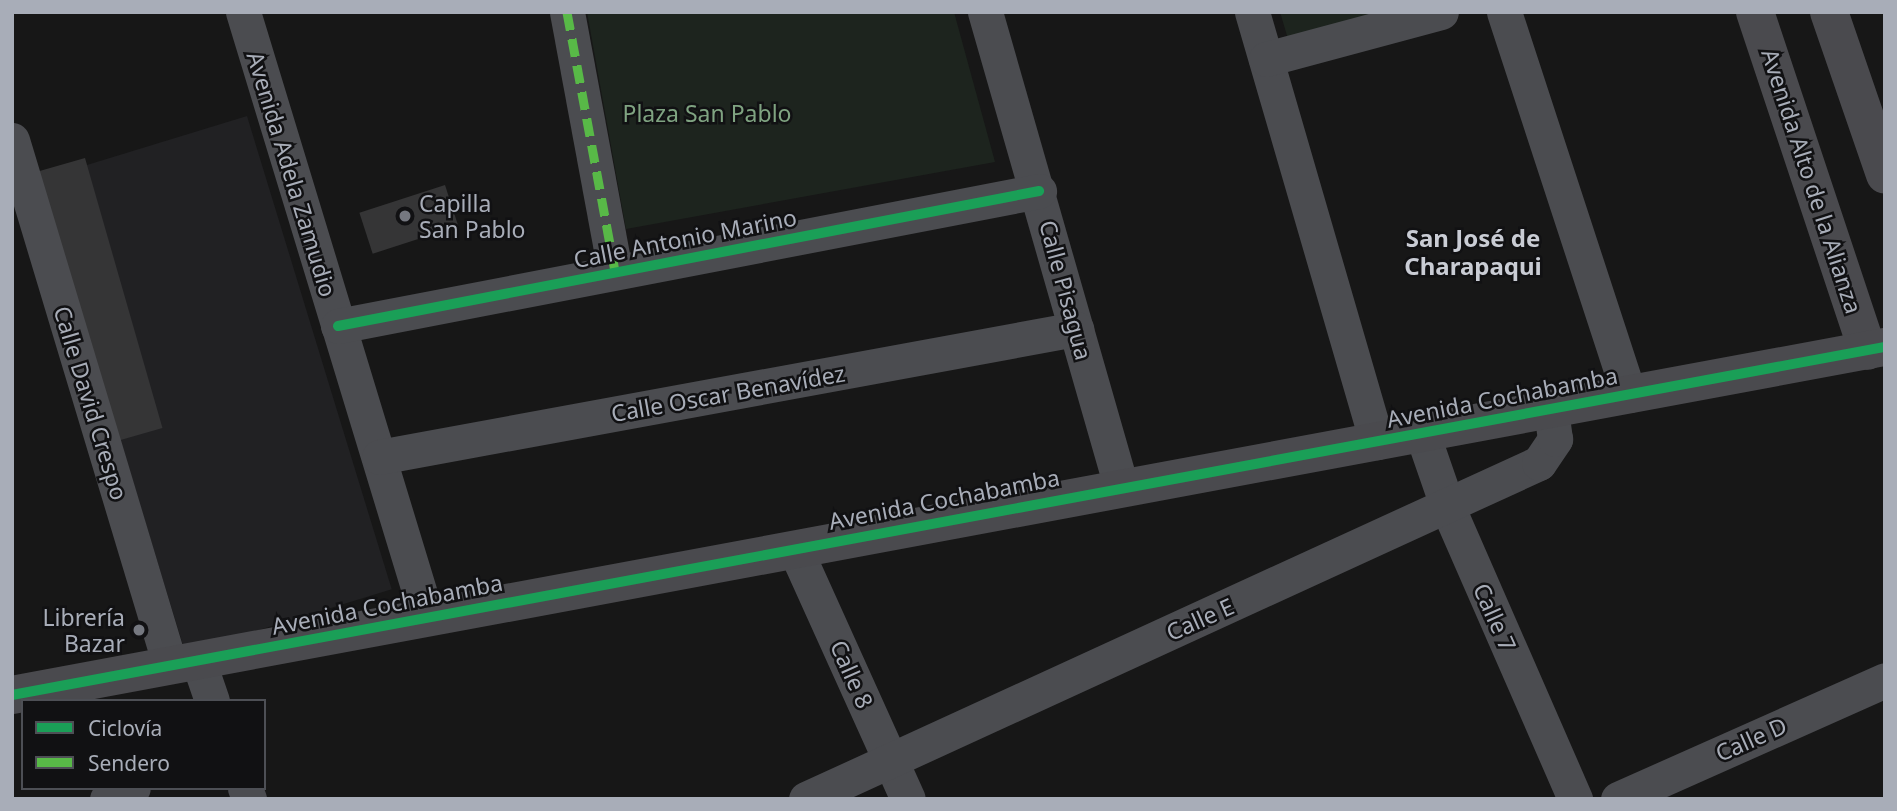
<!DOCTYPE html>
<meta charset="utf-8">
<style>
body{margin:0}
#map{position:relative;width:1897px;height:811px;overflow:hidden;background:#171717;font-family:"Noto Sans",sans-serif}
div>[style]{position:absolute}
.built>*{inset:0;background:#212123;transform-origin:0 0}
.green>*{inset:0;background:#1d241e}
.building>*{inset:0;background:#353536;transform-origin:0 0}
.street>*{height:35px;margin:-17.5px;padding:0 17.5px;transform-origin:17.5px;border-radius:17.5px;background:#4b4c50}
.secondary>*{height:38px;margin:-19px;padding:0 19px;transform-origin:19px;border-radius:19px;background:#4a4a4e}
.quiet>*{height:9px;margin-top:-4.5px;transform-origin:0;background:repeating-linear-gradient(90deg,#58b947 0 18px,transparent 0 27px)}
.cycleway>*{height:10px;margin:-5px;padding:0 5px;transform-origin:5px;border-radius:5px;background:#1a9f57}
.dots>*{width:19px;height:19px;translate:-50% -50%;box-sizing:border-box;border:4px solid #111113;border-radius:50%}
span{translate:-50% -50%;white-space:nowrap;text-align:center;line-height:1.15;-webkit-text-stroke:5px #111113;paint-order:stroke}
.park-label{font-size:23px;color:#7fa381}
.street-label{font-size:23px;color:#a8adb8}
.poi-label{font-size:23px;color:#a8adb8}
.left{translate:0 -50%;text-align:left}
.right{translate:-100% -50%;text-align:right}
.neighbourhood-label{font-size:24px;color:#c9ccd4;font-weight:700}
.frame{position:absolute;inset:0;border:14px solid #a8adb8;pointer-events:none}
.legend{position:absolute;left:21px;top:699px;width:245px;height:91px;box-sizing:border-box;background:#111113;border:2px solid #4d4f55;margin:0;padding:9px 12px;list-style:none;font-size:21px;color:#a8adb8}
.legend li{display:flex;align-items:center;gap:14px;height:35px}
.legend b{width:35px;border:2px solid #4d4f55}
</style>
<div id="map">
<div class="built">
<i style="left:247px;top:116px;width:495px;height:216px;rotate:73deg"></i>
</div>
<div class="green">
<i style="clip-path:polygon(587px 12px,954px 12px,995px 162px,626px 229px)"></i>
<i style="clip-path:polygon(1280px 12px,1382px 12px,1288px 39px)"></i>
</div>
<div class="building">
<i style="left:85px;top:158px;width:281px;height:49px;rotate:74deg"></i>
<i style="left:445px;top:185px;width:43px;height:90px;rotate:72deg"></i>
</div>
<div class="street">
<i style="left:243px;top:12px;width:632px;rotate:73.08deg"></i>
<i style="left:567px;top:12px;width:264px;rotate:79.5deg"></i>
<i style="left:985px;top:12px;width:494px;rotate:74deg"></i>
<i style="left:1252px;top:12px;width:448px;rotate:73.8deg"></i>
<i style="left:1504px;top:12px;width:403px;rotate:71.9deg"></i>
<i style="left:1266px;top:59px;width:181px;rotate:-15deg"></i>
<i style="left:12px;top:140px;width:548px;rotate:73.25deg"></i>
<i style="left:338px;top:326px;width:714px;rotate:-10.9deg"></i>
<i style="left:1422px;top:433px;width:79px;rotate:70.9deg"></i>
<i style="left:1448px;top:508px;width:318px;rotate:66.4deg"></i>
<i style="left:379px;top:457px;width:709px;rotate:-10.41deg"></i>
<i style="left:795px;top:549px;width:274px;rotate:65.7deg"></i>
<i style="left:198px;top:660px;width:43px;rotate:71.1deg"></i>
<i style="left:245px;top:788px;width:12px;rotate:70deg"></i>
<i style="left:107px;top:799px;width:28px;rotate:-23deg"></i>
<i style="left:806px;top:799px;width:806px;rotate:-24.63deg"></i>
<i style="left:1539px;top:463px;width:29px;rotate:-56deg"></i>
<i style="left:1555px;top:439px;width:30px;rotate:-98deg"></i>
<i style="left:1618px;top:799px;width:292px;rotate:-24deg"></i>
</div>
<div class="secondary">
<i style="left:1755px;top:12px;width:357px;rotate:71.6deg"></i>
<i style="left:1829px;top:12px;width:172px;rotate:71deg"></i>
<i style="left:12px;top:695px;width:1905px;rotate:-10.53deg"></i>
</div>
<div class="quiet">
<i style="left:567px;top:12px;width:264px;rotate:79.5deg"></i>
</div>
<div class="cycleway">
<i style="left:338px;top:326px;width:714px;rotate:-10.9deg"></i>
<i style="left:12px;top:695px;width:1905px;rotate:-10.53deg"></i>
</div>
<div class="dots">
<i style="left:405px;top:216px;background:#757880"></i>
<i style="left:139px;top:630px;background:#757880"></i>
</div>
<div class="park-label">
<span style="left:707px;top:113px">Plaza San Pablo</span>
</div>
<div class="street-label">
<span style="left:292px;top:174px;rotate:73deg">Avenida Adela Zamudio</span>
<span style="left:1812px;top:181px;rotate:72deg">Avenida Alto de la Alianza</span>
<span style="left:685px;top:238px;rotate:-11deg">Calle Antonio Marino</span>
<span style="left:1066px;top:290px;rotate:75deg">Calle Pisagua</span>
<span style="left:728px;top:393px;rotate:-10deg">Calle Oscar Benavídez</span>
<span style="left:1502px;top:397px;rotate:-11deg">Avenida Cochabamba</span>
<span style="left:91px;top:403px;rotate:73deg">Calle David Crespo</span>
<span style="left:944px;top:499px;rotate:-11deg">Avenida Cochabamba</span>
<span style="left:387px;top:604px;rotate:-11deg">Avenida Cochabamba</span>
<span style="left:1495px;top:617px;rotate:66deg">Calle 7</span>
<span style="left:1200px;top:619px;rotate:-24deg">Calle E</span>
<span style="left:852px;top:674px;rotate:66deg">Calle 8</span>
<span style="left:1751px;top:739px;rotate:-24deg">Calle D</span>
</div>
<div class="poi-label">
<span class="left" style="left:419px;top:216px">Capilla<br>San Pablo</span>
<span class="right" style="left:125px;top:630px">Librería<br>Bazar</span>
</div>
<div class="neighbourhood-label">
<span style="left:1473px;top:252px">San José de<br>Charapaqui</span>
</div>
<div class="frame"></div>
<ul class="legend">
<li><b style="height:9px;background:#1a9f57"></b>Ciclovía</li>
<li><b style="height:9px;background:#58b947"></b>Sendero</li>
</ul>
</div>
